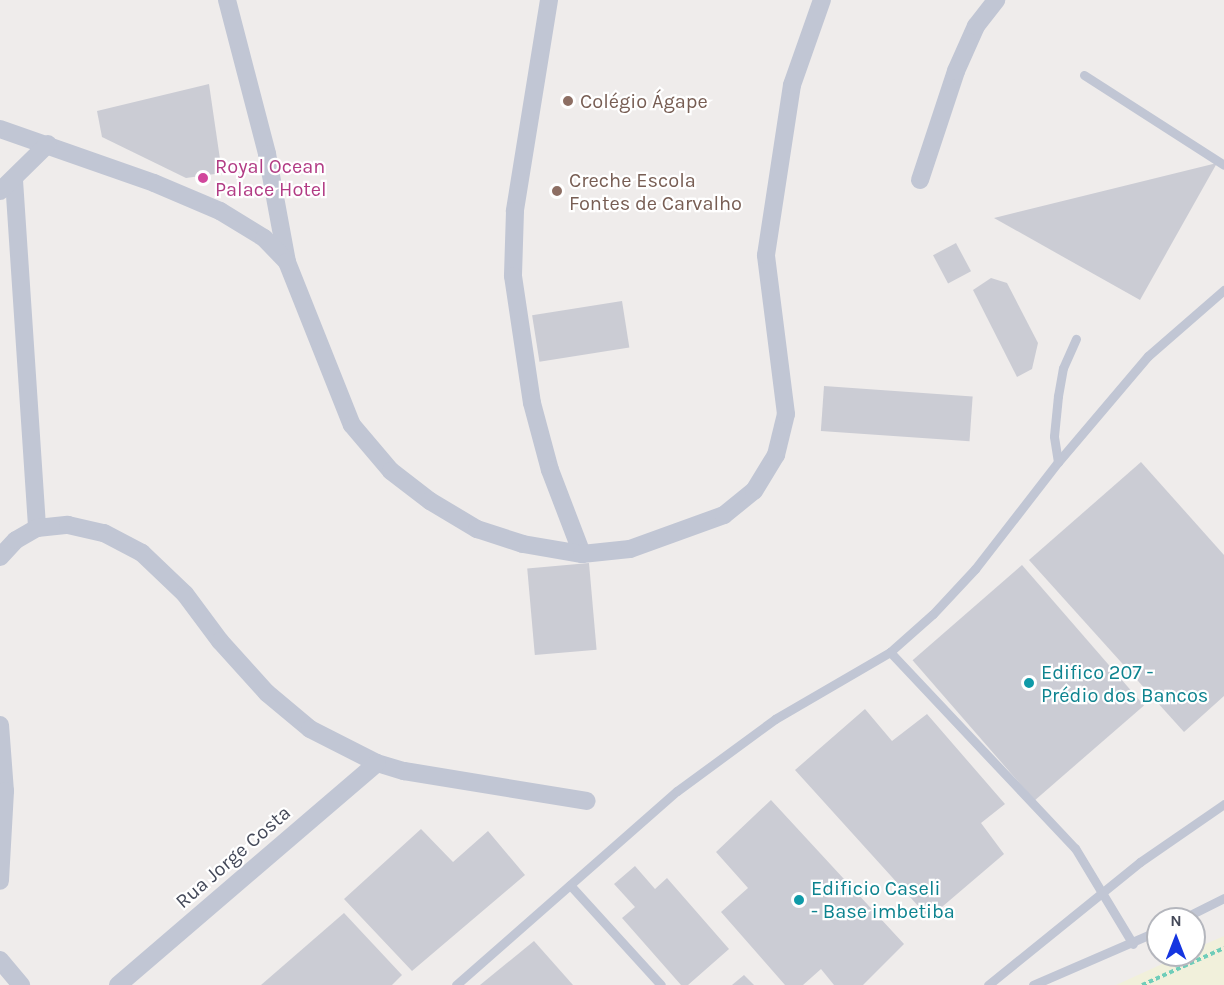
<!DOCTYPE html>
<meta charset="utf-8">
<style>
body{margin:0}
#map{position:relative;width:1224px;height:985px;overflow:hidden;background:#efeceb;font-family:Karla,sans-serif}
div>[style]{position:absolute}
.sand>*{inset:0;background:#f1f0db}
.building>*{inset:0;background:#cbccd4;transform-origin:0 0}
.path>*{height:4px;margin-top:-2px;transform-origin:0;background:repeating-linear-gradient(90deg,#6fcdb9 0 4.5px,transparent 0 7.5px)}
.service>*{height:9px;margin:-4.5px;padding:0 4.5px;transform-origin:4.5px;border-radius:4.5px;background:#c1c6d4}
.minor>*{height:18px;margin:-9px;padding:0 9px;transform-origin:9px;border-radius:9px;background:#c1c6d4}
.dots>*{width:16px;height:16px;translate:-50% -50%;box-sizing:border-box;border:3px solid #fff;border-radius:50%}
span{translate:-50% -50%;white-space:nowrap;text-align:center;line-height:1.15;-webkit-text-stroke:4.5px #fff;paint-order:stroke}
.education-label{font-size:20px;color:#785e54}
.left{translate:0 -50%;text-align:left}
.hotel-label{font-size:20px;color:#b23c85}
.culture-label{font-size:20px;color:#0d838f}
.street-label{font-size:20px;color:#444959}
.north{position:absolute;left:1146px;top:907px;width:60px;height:60px;box-sizing:border-box;background:#fff;border:2px solid #b4b6bd;border-radius:50%;rotate:0deg;font-size:16px;font-weight:700;line-height:24px;text-align:center;color:#444959}
.north::after{content:'';display:block;margin:auto;width:21px;height:27px;background:#1535e0;clip-path:polygon(50% 0,100% 100%,50% 72%,0 100%)}
</style>
<div id="map">
<div class="sand">
<i style="clip-path:polygon(1224px 936px,1224px 985px,1116px 985px,1182px 955px,1194px 955px,1194px 949px)"></i>
</div>
<div class="building">
<i style="clip-path:polygon(209px 84px,222px 173px,186px 178px,102px 137px,97px 111px)"></i>
<i style="clip-path:polygon(1217px 163px,1140px 300px,994px 218px)"></i>
<i style="left:956px;top:243px;width:32px;height:26px;rotate:62deg"></i>
<i style="clip-path:polygon(991px 278px,1007px 283px,1038px 343px,1032px 369px,1017px 377px,973px 290px)"></i>
<i style="left:622px;top:301px;width:47px;height:91px;rotate:81deg"></i>
<i style="left:824px;top:386px;width:149px;height:45px;rotate:4deg"></i>
<i style="clip-path:polygon(1141px 462px,1224px 555px,1224px 696px,1184px 732px,1029px 560px)"></i>
<i style="left:589px;top:563px;width:87px;height:62px;rotate:85deg"></i>
<i style="left:1022px;top:565px;width:186px;height:145px;rotate:49deg"></i>
<i style="clip-path:polygon(865px 709px,892px 741px,927px 714px,1005px 804px,981px 823px,1004px 854px,929px 918px,795px 770px)"></i>
<i style="clip-path:polygon(771px 800px,904px 944px,863px 985px,834px 985px,821px 969px,803px 985px,785px 985px,721px 912px,748px 888px,716px 852px)"></i>
<i style="clip-path:polygon(421px 829px,453px 862px,488px 831px,525px 875px,412px 971px,344px 899px)"></i>
<i style="clip-path:polygon(635px 866px,655px 889px,667px 878px,729px 949px,688px 985px,681px 985px,622px 918px,635px 907px,614px 884px)"></i>
<i style="clip-path:polygon(344px 913px,402px 975px,392px 985px,261px 985px)"></i>
<i style="clip-path:polygon(534px 941px,573px 985px,480px 985px)"></i>
<i style="clip-path:polygon(744px 975px,754px 985px,732px 985px)"></i>
</div>
<div class="path">
<i style="left:1142px;top:985px;width:90px;rotate:-24.3deg"></i>
</div>
<div class="service">
<i style="left:1084px;top:75px;width:166px;rotate:32.7deg"></i>
<i style="left:1058px;top:462px;width:139px;rotate:-49.7deg"></i>
<i style="left:1148px;top:356px;width:101px;rotate:-41deg"></i>
<i style="left:890px;top:652px;width:270px;rotate:46.7deg"></i>
<i style="left:1075px;top:848px;width:112px;rotate:58.9deg"></i>
<i style="left:570px;top:885px;width:135px;rotate:47.7deg"></i>
<i style="left:1182px;top:919px;width:47px;rotate:-26.6deg"></i>
<i style="left:456px;top:985px;width:294px;rotate:-41.3deg"></i>
<i style="left:677px;top:791px;width:122px;rotate:-36.3deg"></i>
<i style="left:775px;top:719px;width:133px;rotate:-30.2deg"></i>
<i style="left:890px;top:652px;width:57px;rotate:-41.5deg"></i>
<i style="left:933px;top:614px;width:62px;rotate:-47deg"></i>
<i style="left:975px;top:569px;width:135px;rotate:-52.2deg"></i>
<i style="left:1058px;top:462px;width:26px;rotate:-99deg"></i>
<i style="left:1054px;top:436px;width:40px;rotate:-84.3deg"></i>
<i style="left:1058px;top:396px;width:28px;rotate:-80deg"></i>
<i style="left:1063px;top:368px;width:32px;rotate:-66deg"></i>
<i style="left:988px;top:985px;width:196px;rotate:-39deg"></i>
<i style="left:1140px;top:862px;width:102px;rotate:-34.6deg"></i>
<i style="left:1033px;top:985px;width:136px;rotate:-23.4deg"></i>
</div>
<div class="minor">
<i style="left:227px;top:0;width:159px;rotate:75.4deg"></i>
<i style="left:267px;top:154px;width:110px;rotate:79.5deg"></i>
<i style="left:549px;top:0;width:214px;rotate:99.2deg"></i>
<i style="left:515px;top:211px;width:65px;rotate:91.8deg"></i>
<i style="left:513px;top:276px;width:128px;rotate:81.5deg"></i>
<i style="left:532px;top:403px;width:69px;rotate:75deg"></i>
<i style="left:550px;top:470px;width:90px;rotate:69.1deg"></i>
<i style="left:0;top:129px;width:163px;rotate:19.3deg"></i>
<i style="left:154px;top:183px;width:72px;rotate:23deg"></i>
<i style="left:220px;top:211px;width:52px;rotate:31.5deg"></i>
<i style="left:264px;top:238px;width:33px;rotate:46deg"></i>
<i style="left:287px;top:262px;width:175px;rotate:68.3deg"></i>
<i style="left:352px;top:425px;width:60px;rotate:49.7deg"></i>
<i style="left:391px;top:471px;width:49px;rotate:37.6deg"></i>
<i style="left:430px;top:501px;width:55px;rotate:30.8deg"></i>
<i style="left:477px;top:529px;width:48px;rotate:18.1deg"></i>
<i style="left:523px;top:544px;width:60px;rotate:9.6deg"></i>
<i style="left:582px;top:554px;width:48px;rotate:-5.9deg"></i>
<i style="left:630px;top:549px;width:100px;rotate:-19.9deg"></i>
<i style="left:724px;top:515px;width:38px;rotate:-39deg"></i>
<i style="left:754px;top:491px;width:42px;rotate:-58.6deg"></i>
<i style="left:776px;top:455px;width:42px;rotate:-76.3deg"></i>
<i style="left:786px;top:414px;width:160px;rotate:-97.2deg"></i>
<i style="left:766px;top:255px;width:172px;rotate:-81.3deg"></i>
<i style="left:792px;top:85px;width:90px;rotate:-70.6deg"></i>
<i style="left:14px;top:180px;width:349px;rotate:86.2deg"></i>
<i style="left:920px;top:180px;width:115px;rotate:-71.7deg"></i>
<i style="left:956px;top:71px;width:49px;rotate:-66deg"></i>
<i style="left:976px;top:26px;width:33px;rotate:-52deg"></i>
<i style="left:0;top:191px;width:67px;rotate:-44.4deg"></i>
<i style="left:0;top:557px;width:23px;rotate:-47deg"></i>
<i style="left:16px;top:540px;width:24px;rotate:-30deg"></i>
<i style="left:37px;top:528px;width:31px;rotate:-6deg"></i>
<i style="left:68px;top:525px;width:37px;rotate:13deg"></i>
<i style="left:104px;top:533px;width:43px;rotate:27.8deg"></i>
<i style="left:142px;top:553px;width:59px;rotate:43.6deg"></i>
<i style="left:185px;top:594px;width:59px;rotate:53.3deg"></i>
<i style="left:220px;top:641px;width:70px;rotate:47.9deg"></i>
<i style="left:267px;top:693px;width:56px;rotate:39.9deg"></i>
<i style="left:310px;top:729px;width:75px;rotate:26.9deg"></i>
<i style="left:377px;top:763px;width:28px;rotate:17deg"></i>
<i style="left:404px;top:771px;width:185px;rotate:9.3deg"></i>
<i style="left:0;top:725px;width:66px;rotate:85.7deg"></i>
<i style="left:5px;top:791px;width:90px;rotate:93.2deg"></i>
<i style="left:0;top:960px;width:33px;rotate:50deg"></i>
<i style="left:118px;top:985px;width:341px;rotate:-40.6deg"></i>
</div>
<div class="dots">
<i style="left:568px;top:101px;background:#8d6e63"></i>
<i style="left:203px;top:178px;background:#d1479c"></i>
<i style="left:557px;top:191px;background:#8d6e63"></i>
<i style="left:1029px;top:683px;background:#0f9aa8"></i>
<i style="left:799px;top:900px;background:#0f9aa8"></i>
</div>
<div class="education-label">
<span class="left" style="left:580px;top:101px">Colégio Ágape</span>
<span class="left" style="left:569px;top:192px">Creche Escola<br>Fontes de Carvalho</span>
</div>
<div class="hotel-label">
<span class="left" style="left:215px;top:178px">Royal Ocean<br>Palace Hotel</span>
</div>
<div class="culture-label">
<span class="left" style="left:1041px;top:684px">Edifico 207 -<br>Prédio dos Bancos</span>
<span class="left" style="left:811px;top:900px">Edificio Caseli<br>- Base imbetiba</span>
</div>
<div class="street-label">
<span style="left:233px;top:857px;rotate:-41deg">Rua Jorge Costa</span>
</div>
<div class="north">N</div>
</div>
